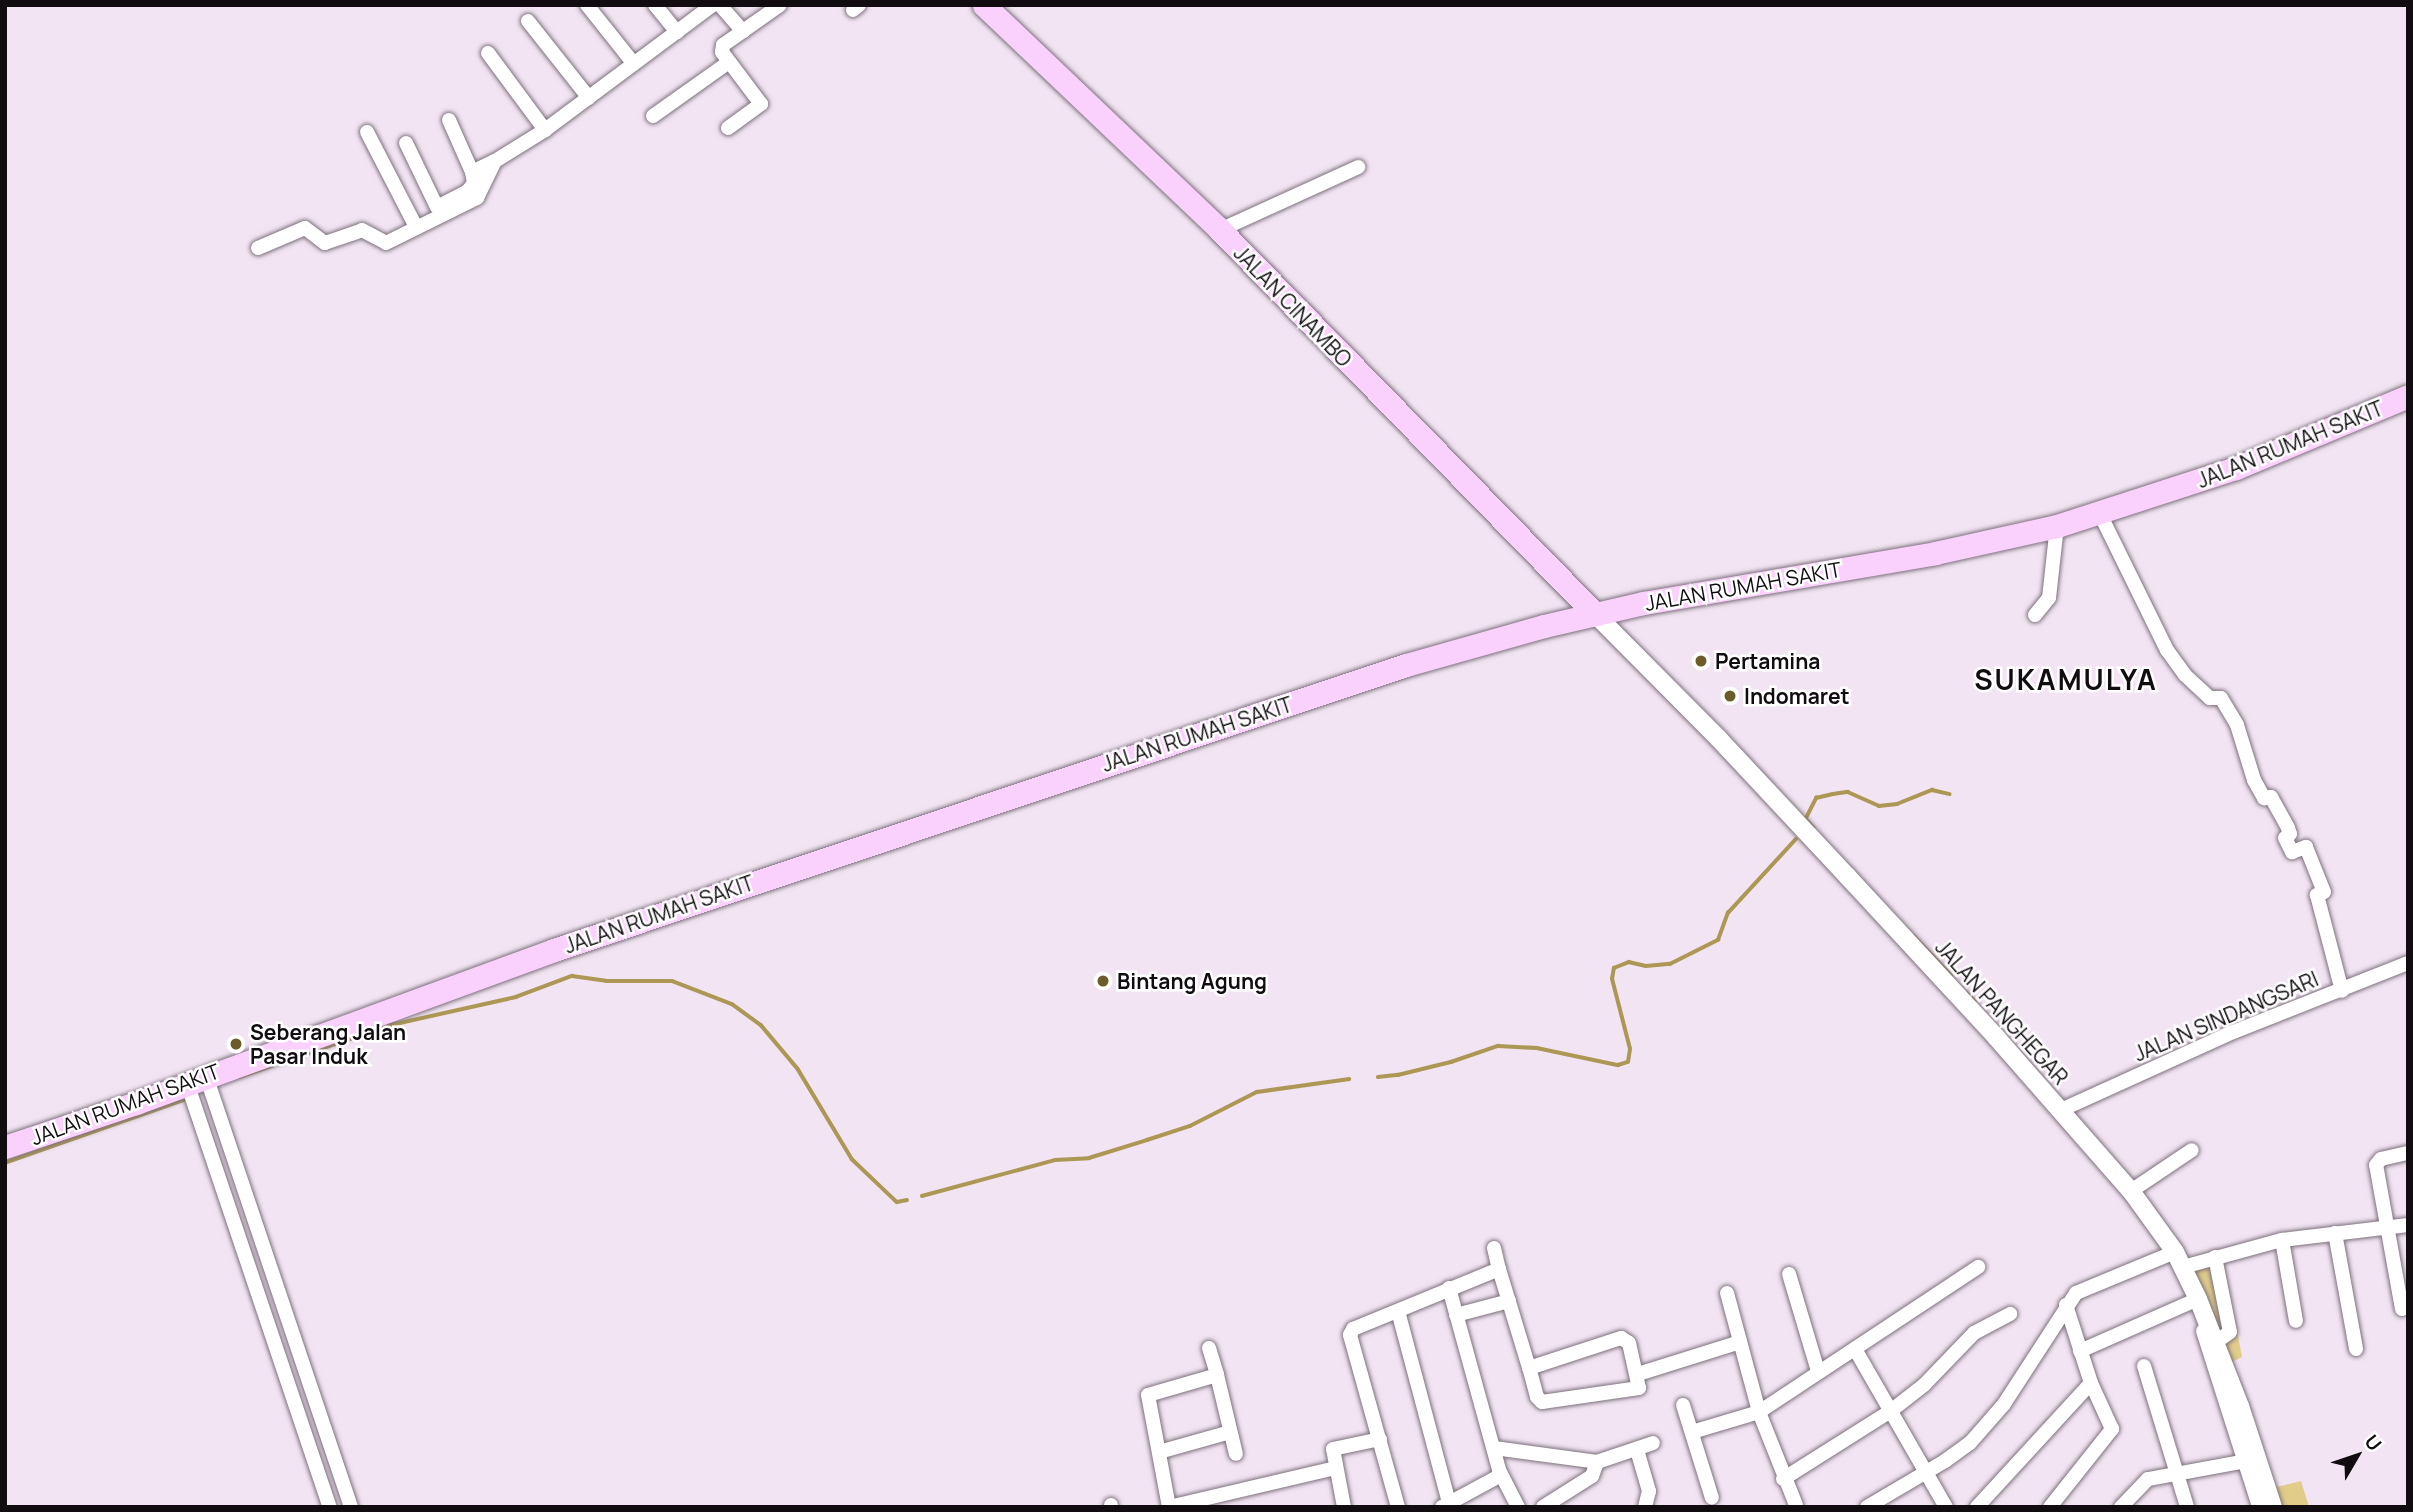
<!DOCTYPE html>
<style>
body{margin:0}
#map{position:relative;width:2413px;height:1512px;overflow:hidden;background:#f2e4f2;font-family:Manrope,sans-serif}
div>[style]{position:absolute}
.green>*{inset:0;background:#e1cc89}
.stream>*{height:3.5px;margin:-1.75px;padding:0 1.75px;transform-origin:1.75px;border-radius:1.75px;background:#ac9854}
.roads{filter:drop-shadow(0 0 2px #7d717d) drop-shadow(0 0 2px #7d717d)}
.minor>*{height:14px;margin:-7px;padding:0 7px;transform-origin:7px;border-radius:7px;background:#fff}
.tertiary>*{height:18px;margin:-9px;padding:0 9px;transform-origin:9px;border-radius:9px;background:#fff}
.primary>*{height:23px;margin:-11.5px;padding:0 11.5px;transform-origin:11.5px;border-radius:11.5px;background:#fad0fc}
.dots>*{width:19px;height:19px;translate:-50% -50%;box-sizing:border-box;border:4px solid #fff;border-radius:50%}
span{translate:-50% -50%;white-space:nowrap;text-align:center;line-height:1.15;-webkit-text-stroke:5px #fff;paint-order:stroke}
.street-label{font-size:21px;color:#100c10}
.poi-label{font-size:21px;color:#100c10;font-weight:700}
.left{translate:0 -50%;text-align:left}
.district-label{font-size:28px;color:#100c10;font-weight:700;letter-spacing:2px}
.frame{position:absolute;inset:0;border:7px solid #100c10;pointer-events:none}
.north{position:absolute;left:2322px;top:1421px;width:70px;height:70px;-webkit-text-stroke:5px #fff;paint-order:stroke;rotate:51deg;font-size:19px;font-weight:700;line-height:28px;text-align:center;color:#100c10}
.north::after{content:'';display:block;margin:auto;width:24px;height:32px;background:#100c10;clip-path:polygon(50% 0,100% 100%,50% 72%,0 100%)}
</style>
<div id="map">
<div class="green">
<i style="clip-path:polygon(2223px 1258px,2242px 1357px,2224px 1366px,2184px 1270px)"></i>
<i style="clip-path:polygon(2301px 1481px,2309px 1507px,2270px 1507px,2264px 1490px)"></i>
</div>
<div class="stream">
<i style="left:1805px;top:818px;width:13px;rotate:48deg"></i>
<i style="left:1805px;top:820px;width:25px;rotate:-63deg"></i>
<i style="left:1816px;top:798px;width:17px;rotate:-13deg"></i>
<i style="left:1833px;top:794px;width:15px;rotate:-8deg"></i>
<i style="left:1848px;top:792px;width:34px;rotate:24deg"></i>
<i style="left:1879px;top:806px;width:18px;rotate:-6deg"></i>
<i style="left:1897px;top:804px;width:38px;rotate:-22deg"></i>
<i style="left:1932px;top:790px;width:18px;rotate:13deg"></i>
<i style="left:1914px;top:936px;width:54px;rotate:46.5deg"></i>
<i style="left:1967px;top:993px;width:11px;rotate:45deg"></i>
<i style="left:239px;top:1077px;width:161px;rotate:-18.9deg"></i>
<i style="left:391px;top:1025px;width:128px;rotate:-12.6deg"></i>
<i style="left:516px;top:997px;width:60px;rotate:-20.6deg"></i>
<i style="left:572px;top:976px;width:34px;rotate:8deg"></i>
<i style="left:606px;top:981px;width:66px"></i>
<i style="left:672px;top:981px;width:64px;rotate:21deg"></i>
<i style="left:732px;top:1004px;width:36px;rotate:36deg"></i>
<i style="left:761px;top:1025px;width:57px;rotate:49.9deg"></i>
<i style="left:798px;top:1069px;width:105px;rotate:59deg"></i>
<i style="left:852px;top:1159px;width:62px;rotate:43.7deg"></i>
<i style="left:897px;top:1202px;width:10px;rotate:-11deg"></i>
<i style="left:1378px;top:1077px;width:20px;rotate:-6deg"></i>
<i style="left:1398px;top:1075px;width:55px;rotate:-13.8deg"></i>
<i style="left:1451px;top:1062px;width:50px;rotate:-18.8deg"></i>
<i style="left:1498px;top:1046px;width:39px;rotate:3deg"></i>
<i style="left:1537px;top:1048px;width:83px;rotate:11.9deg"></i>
<i style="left:1618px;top:1065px;width:10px;rotate:-17deg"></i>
<i style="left:1628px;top:1062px;width:13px;rotate:-81deg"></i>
<i style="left:1630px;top:1049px;width:72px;rotate:-104.4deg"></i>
<i style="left:1612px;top:979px;width:11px;rotate:-80deg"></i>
<i style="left:1614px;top:968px;width:16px;rotate:-22deg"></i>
<i style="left:1629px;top:962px;width:17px;rotate:13deg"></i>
<i style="left:1646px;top:966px;width:24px;rotate:-5deg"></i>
<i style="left:1670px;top:964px;width:54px;rotate:-26.6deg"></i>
<i style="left:1718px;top:940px;width:29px;rotate:-70deg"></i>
<i style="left:1728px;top:913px;width:100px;rotate:-47.4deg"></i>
<i style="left:5px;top:1163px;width:196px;rotate:-19.4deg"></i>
<i style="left:922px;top:1196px;width:138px;rotate:-15.1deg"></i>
<i style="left:1055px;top:1160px;width:34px;rotate:-3deg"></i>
<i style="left:1089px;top:1158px;width:61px;rotate:-17.2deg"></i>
<i style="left:1147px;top:1140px;width:45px;rotate:-18deg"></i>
<i style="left:1190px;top:1126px;width:75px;rotate:-26.9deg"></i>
<i style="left:1257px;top:1092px;width:93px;rotate:-8deg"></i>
</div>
<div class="roads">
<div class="minor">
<i style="left:587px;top:5px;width:75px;rotate:51.5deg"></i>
<i style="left:655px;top:5px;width:35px;rotate:51deg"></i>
<i style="left:720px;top:5px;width:35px;rotate:49deg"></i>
<i style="left:743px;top:31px;width:45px;rotate:-35.1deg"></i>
<i style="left:853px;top:10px;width:8px;rotate:-40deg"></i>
<i style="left:528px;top:21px;width:98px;rotate:51.6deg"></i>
<i style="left:488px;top:53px;width:96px;rotate:53.5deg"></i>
<i style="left:653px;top:116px;width:93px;rotate:-35.4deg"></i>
<i style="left:449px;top:120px;width:57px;rotate:66.1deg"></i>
<i style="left:472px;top:172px;width:25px;rotate:-26deg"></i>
<i style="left:728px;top:128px;width:41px;rotate:-36deg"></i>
<i style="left:761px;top:104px;width:65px;rotate:-126.9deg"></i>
<i style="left:722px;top:52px;width:7px;rotate:-82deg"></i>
<i style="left:723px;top:45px;width:24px;rotate:-35deg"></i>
<i style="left:367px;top:132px;width:107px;rotate:62.7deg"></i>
<i style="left:406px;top:143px;width:71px;rotate:64.2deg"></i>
<i style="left:437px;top:207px;width:34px;rotate:-27deg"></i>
<i style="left:467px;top:192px;width:11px;rotate:-52deg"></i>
<i style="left:474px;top:183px;width:11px;rotate:-100deg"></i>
<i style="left:1220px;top:230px;width:152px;rotate:-24.5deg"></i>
<i style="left:258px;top:248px;width:51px;rotate:-23.1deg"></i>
<i style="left:305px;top:228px;width:25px;rotate:37deg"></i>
<i style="left:325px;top:243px;width:39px;rotate:-19deg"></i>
<i style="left:362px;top:230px;width:27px;rotate:28deg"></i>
<i style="left:386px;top:243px;width:102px;rotate:-26.3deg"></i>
<i style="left:477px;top:198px;width:41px;rotate:-64.1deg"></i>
<i style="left:495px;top:161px;width:59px;rotate:-31.8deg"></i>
<i style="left:545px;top:130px;width:209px;rotate:-36.7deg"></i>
<i style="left:2100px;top:514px;width:152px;rotate:63.8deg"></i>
<i style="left:2167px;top:650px;width:31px;rotate:54deg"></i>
<i style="left:2185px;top:675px;width:34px;rotate:43deg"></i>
<i style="left:2210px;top:698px;width:11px"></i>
<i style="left:2221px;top:698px;width:31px;rotate:59deg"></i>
<i style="left:2237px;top:725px;width:58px;rotate:72.8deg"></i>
<i style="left:2254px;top:780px;width:21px;rotate:61deg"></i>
<i style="left:2264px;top:798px;width:7px;rotate:-8deg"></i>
<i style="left:2271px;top:797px;width:35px;rotate:61deg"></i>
<i style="left:2288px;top:828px;width:6px;rotate:72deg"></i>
<i style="left:2290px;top:834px;width:6px;rotate:141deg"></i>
<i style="left:2285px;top:838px;width:16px;rotate:63deg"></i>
<i style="left:2292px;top:852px;width:15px;rotate:-20deg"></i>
<i style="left:2306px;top:847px;width:48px;rotate:68.2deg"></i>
<i style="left:2324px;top:892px;width:8px;rotate:157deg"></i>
<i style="left:2317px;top:895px;width:99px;rotate:75.4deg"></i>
<i style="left:2035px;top:615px;width:22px;rotate:-51deg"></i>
<i style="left:2049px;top:598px;width:72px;rotate:-83.7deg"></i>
<i style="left:206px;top:1076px;width:455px;rotate:71.4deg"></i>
<i style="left:187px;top:1083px;width:447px;rotate:71.4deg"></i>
<i style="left:2061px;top:1110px;width:181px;rotate:-24.4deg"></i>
<i style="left:2226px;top:1035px;width:196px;rotate:-21.6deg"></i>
<i style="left:2131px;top:1191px;width:73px;rotate:-33.9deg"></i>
<i style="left:2335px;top:1233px;width:118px;rotate:79.7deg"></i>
<i style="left:2282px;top:1240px;width:82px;rotate:80.2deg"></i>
<i style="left:1494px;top:1248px;width:22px;rotate:77deg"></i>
<i style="left:2215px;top:1257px;width:76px;rotate:78.7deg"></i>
<i style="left:2230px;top:1332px;width:19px;rotate:144deg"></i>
<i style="left:2183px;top:1267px;width:103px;rotate:-15.3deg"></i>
<i style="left:2282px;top:1240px;width:127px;rotate:-6.8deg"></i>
<i style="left:1789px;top:1274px;width:101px;rotate:73.4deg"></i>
<i style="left:1449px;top:1288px;width:189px;rotate:74.6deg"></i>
<i style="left:1499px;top:1470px;width:42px;rotate:62.8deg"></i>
<i style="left:1727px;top:1293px;width:123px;rotate:74.9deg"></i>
<i style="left:1759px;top:1412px;width:100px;rotate:68.3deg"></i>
<i style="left:2402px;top:1309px;width:146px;rotate:-100.2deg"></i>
<i style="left:2376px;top:1165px;width:8px;rotate:-50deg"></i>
<i style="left:2381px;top:1159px;width:28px;rotate:-13deg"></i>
<i style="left:1398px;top:1311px;width:199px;rotate:75.1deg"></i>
<i style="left:1456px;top:1315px;width:55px;rotate:-14.8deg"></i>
<i style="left:2203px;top:1331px;width:185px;rotate:72.3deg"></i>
<i style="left:1209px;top:1348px;width:28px;rotate:73deg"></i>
<i style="left:1855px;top:1349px;width:182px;rotate:60.1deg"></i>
<i style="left:2080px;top:1351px;width:129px;rotate:-23.8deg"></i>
<i style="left:2144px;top:1366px;width:147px;rotate:73deg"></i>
<i style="left:1638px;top:1374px;width:107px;rotate:-17.4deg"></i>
<i style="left:1683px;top:1405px;width:97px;rotate:72.7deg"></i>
<i style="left:1692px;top:1432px;width:70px;rotate:-16.6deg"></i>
<i style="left:1759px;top:1412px;width:263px;rotate:-33.5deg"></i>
<i style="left:1494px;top:1448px;width:104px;rotate:7.7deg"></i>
<i style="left:1597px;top:1462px;width:59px;rotate:-18.7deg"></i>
<i style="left:1637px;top:1450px;width:43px;rotate:73.7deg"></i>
<i style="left:1649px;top:1491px;width:16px;rotate:104deg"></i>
<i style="left:1159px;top:1452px;width:74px;rotate:-15.7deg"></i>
<i style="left:1783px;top:1479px;width:129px;rotate:-32.3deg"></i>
<i style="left:1892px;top:1410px;width:41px;rotate:-38deg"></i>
<i style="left:1924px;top:1385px;width:72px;rotate:-46.1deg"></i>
<i style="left:1974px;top:1333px;width:41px;rotate:-27.8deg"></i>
<i style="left:1111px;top:1505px;width:2px;rotate:90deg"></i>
<i style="left:1169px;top:1507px;width:114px;rotate:-100.6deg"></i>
<i style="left:1148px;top:1395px;width:72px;rotate:-16.2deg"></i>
<i style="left:1217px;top:1375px;width:81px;rotate:76.5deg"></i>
<i style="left:1169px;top:1507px;width:171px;rotate:-13.2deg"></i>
<i style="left:1344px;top:1507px;width:59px;rotate:-100.7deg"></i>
<i style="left:1333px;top:1449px;width:48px;rotate:-12deg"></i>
<i style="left:1398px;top:1507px;width:179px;rotate:-105.6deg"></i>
<i style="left:1350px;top:1335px;width:7px;rotate:-63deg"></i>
<i style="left:1353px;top:1329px;width:158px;rotate:-22.3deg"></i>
<i style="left:1499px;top:1269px;width:103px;rotate:73.1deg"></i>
<i style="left:1529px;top:1368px;width:97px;rotate:-18.1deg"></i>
<i style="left:1621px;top:1338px;width:9px;rotate:32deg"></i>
<i style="left:1629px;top:1343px;width:46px;rotate:77.5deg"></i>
<i style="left:1639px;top:1388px;width:98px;rotate:171.8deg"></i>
<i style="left:1542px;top:1402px;width:7px;rotate:-135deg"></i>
<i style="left:1537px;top:1397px;width:30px;rotate:-105deg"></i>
<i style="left:1442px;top:1507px;width:67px;rotate:-28.5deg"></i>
<i style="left:1543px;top:1507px;width:58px;rotate:-32.3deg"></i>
<i style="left:1592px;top:1476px;width:15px;rotate:-70deg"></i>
<i style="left:1867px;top:1507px;width:91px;rotate:-30.5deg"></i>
<i style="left:1945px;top:1461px;width:31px;rotate:-36deg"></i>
<i style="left:1970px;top:1443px;width:52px;rotate:-48.9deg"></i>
<i style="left:2004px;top:1404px;width:132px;rotate:-57deg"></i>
<i style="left:2076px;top:1293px;width:107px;rotate:-22.5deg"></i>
<i style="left:1977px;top:1507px;width:168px;rotate:-47.4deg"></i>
<i style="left:2050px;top:1507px;width:100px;rotate:-51.5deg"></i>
<i style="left:2112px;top:1429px;width:51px;rotate:-114.5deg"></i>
<i style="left:2091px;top:1383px;width:82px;rotate:-107.8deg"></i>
<i style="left:2121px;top:1507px;width:39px;rotate:-46deg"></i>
<i style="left:2148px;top:1479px;width:106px;rotate:-10.4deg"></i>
</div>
<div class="tertiary">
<i style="left:1595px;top:614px;width:175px;rotate:45.2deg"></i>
<i style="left:1718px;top:738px;width:190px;rotate:46.9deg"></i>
<i style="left:1848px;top:877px;width:218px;rotate:47.2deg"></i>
<i style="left:1996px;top:1037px;width:205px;rotate:48.8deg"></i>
<i style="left:2131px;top:1191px;width:75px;rotate:54.2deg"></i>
<i style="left:2175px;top:1252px;width:52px;rotate:63.9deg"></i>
<i style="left:2198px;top:1299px;width:115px;rotate:68.6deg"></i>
<i style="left:2240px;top:1406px;width:106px;rotate:71.9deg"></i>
</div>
<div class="primary">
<i style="left:984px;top:5px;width:326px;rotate:43.6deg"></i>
<i style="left:1220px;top:230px;width:537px;rotate:45.68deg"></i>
<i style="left:5px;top:1147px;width:138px;rotate:-18.6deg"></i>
<i style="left:136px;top:1103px;width:445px;rotate:-20.1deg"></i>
<i style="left:554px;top:950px;width:898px;rotate:-18.5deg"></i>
<i style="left:1406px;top:665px;width:143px;rotate:-15.8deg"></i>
<i style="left:1544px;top:626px;width:103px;rotate:-13deg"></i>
<i style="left:1644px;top:603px;width:295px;rotate:-9.7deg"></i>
<i style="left:1935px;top:553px;width:125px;rotate:-12.5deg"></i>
<i style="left:2057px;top:526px;width:188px;rotate:-18deg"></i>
<i style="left:2236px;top:468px;width:186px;rotate:-22.7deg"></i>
</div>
</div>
<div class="dots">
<i style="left:1701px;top:661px;background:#6b5c29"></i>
<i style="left:1730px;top:696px;background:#6b5c29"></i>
<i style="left:1103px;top:981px;background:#6b5c29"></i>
<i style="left:236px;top:1044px;background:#6b5c29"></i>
</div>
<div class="street-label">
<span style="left:1293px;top:306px;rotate:46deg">JALAN CINAMBO</span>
<span style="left:2290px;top:444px;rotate:-22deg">JALAN RUMAH SAKIT</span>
<span style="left:1743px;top:586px;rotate:-10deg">JALAN RUMAH SAKIT</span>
<span style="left:1197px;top:734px;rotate:-18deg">JALAN RUMAH SAKIT</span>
<span style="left:659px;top:914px;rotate:-19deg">JALAN RUMAH SAKIT</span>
<span style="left:2002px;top:1012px;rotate:48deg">JALAN PANGHEGAR</span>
<span style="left:2226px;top:1016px;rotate:-23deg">JALAN SINDANGSARI</span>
<span style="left:125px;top:1104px;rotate:-20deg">JALAN RUMAH SAKIT</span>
</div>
<div class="poi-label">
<span class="left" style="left:1715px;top:661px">Pertamina</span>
<span class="left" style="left:1744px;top:696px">Indomaret</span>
<span class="left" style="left:1117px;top:981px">Bintang Agung</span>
<span class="left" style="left:250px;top:1044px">Seberang Jalan<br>Pasar Induk</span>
</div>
<div class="district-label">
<span style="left:2066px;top:679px">SUKAMULYA</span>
</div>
<div class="frame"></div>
<div class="north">U</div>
</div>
